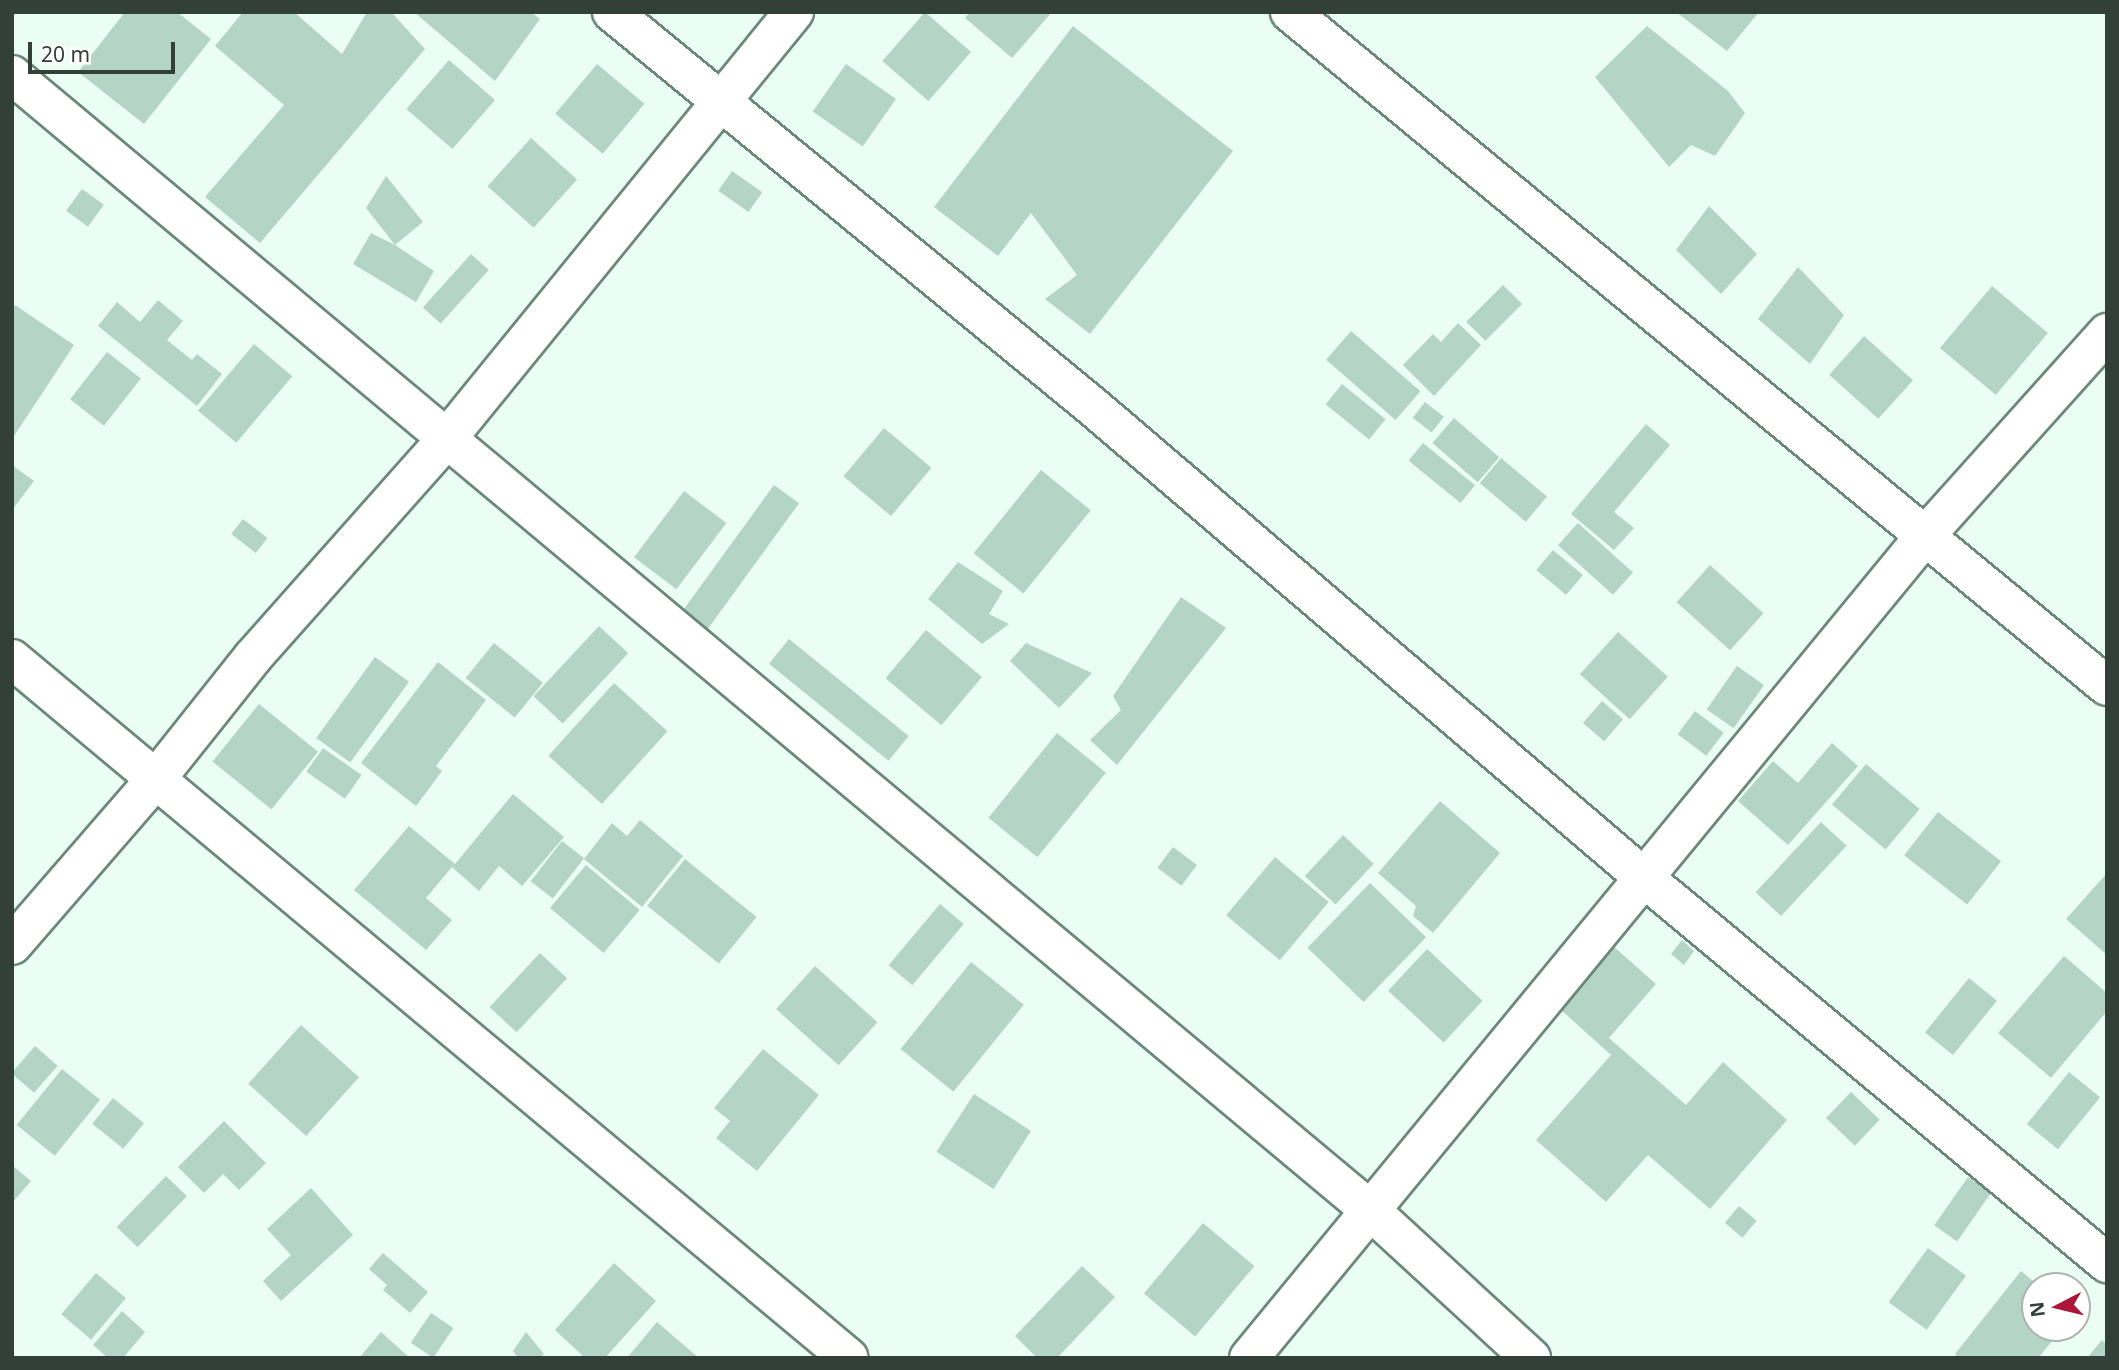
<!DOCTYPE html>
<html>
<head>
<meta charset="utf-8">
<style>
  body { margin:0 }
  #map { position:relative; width:2119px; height:1370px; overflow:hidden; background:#ebfef5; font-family:"Noto Sans",sans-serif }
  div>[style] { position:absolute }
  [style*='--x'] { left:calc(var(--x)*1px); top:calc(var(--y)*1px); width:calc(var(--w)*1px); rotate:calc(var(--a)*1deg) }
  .building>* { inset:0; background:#b4d4c6; transform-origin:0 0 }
  .roads { filter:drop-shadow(2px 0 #6b887b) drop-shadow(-2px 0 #6b887b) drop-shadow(0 2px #6b887b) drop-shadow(0 -2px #6b887b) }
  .minor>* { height:38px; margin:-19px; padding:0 19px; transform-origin:19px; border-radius:19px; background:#fff }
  span { translate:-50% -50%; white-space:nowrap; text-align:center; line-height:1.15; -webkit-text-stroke:5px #fff; paint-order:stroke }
  .frame { position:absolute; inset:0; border:14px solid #33403a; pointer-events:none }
  .north { position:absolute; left:2021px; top:1272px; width:70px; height:70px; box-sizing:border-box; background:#fff; border:2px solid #adb3b0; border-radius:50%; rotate:263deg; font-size:19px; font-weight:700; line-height:28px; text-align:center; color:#33403a }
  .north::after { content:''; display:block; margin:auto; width:24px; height:32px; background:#ac1739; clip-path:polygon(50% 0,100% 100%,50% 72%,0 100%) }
  .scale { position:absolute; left:28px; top:42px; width:147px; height:32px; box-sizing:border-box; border:4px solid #33403a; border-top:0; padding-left:9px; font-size:21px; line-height:24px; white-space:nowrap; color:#33403a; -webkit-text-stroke:5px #fff; paint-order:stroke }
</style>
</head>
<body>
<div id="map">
  <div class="building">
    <div style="clip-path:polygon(125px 12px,177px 12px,211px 39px,144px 124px,78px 72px)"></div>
    <div style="clip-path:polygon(243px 12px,294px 12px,342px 54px,367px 12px,391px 12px,425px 49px,260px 243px,205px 197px,284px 105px,215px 46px)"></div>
    <div style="clip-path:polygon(414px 12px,531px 12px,540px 19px,495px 81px)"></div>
    <div style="left:925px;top:12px;width:61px;height:65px;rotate:41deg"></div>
    <div style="clip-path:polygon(970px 12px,1052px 12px,1012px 58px,965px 18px)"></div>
    <div style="clip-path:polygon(1676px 12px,1759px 12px,1727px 51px)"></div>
    <div style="clip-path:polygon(1073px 26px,1233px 151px,1090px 334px,1045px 299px,1077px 275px,1031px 213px,998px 256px,934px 207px)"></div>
    <div style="clip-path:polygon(1647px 26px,1728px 91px,1745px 113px,1715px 156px,1691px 145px,1669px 167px,1595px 77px)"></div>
    <div style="left:449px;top:60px;width:61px;height:65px;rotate:41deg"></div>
    <div style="left:597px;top:64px;width:62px;height:65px;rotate:40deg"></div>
    <div style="left:846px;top:64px;width:61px;height:58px;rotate:35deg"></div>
    <div style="left:531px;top:138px;width:62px;height:65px;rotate:42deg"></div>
    <div style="left:732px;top:171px;width:37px;height:24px;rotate:35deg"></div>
    <div style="clip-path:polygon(386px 176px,423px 222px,395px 245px,434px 271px,416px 302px,353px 264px,371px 233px,395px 245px,366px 208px)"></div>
    <div style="left:82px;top:189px;width:27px;height:27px;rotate:36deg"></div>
    <div style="clip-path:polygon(1709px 206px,1757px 254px,1721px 294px,1676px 250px)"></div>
    <div style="left:471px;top:254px;width:24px;height:72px;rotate:42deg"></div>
    <div style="clip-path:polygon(1798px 267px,1844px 315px,1810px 364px,1758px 319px)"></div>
    <div style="left:1503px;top:285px;width:27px;height:52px;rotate:45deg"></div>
    <div style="left:1992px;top:286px;width:73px;height:81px;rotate:40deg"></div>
    <div style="clip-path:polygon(158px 300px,183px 321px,167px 340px,192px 360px,197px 354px,222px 374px,197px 406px,98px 326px,117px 302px,140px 322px)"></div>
    <div style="clip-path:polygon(15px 305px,74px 345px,14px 436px,12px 309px)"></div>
    <div style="clip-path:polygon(1458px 323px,1481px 345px,1434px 396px,1403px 365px,1433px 334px,1441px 342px)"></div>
    <div style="left:1351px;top:331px;width:92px;height:38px;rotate:41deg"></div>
    <div style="left:1864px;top:336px;width:66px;height:52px;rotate:42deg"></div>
    <div style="left:254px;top:344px;width:50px;height:87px;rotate:40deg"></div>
    <div style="left:107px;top:352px;width:43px;height:60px;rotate:38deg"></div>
    <div style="left:1342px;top:384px;width:56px;height:26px;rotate:39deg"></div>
    <div style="left:1425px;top:402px;width:24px;height:20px;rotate:38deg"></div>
    <div style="left:1454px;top:418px;width:60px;height:33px;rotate:41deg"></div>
    <div style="clip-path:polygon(1646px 424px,1670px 445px,1614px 512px,1634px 528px,1614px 550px,1571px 514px)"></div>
    <div style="left:884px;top:428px;width:62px;height:63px;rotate:40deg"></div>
    <div style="left:1423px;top:443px;width:67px;height:23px;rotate:39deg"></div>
    <div style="left:1501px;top:458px;width:60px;height:33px;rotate:40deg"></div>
    <div style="clip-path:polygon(12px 465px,34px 481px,12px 510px)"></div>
    <div style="left:1041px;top:470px;width:64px;height:107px;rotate:39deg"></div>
    <div style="left:774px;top:485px;width:31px;height:156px;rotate:36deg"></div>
    <div style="left:684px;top:491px;width:53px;height:83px;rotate:37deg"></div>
    <div style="left:243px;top:519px;width:31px;height:19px;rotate:38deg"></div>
    <div style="left:1578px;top:523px;width:74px;height:30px;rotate:42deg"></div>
    <div style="left:1553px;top:550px;width:39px;height:26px;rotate:40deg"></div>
    <div style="clip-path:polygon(958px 562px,1003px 591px,989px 614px,1009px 624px,982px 644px,928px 599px)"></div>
    <div style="left:1710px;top:565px;width:72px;height:50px;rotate:42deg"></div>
    <div style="clip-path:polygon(1181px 597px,1226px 628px,1117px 765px,1090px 740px,1121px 710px,1113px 696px)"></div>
    <div style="left:599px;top:626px;width:40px;height:96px;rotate:43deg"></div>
    <div style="left:926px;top:630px;width:73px;height:63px;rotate:40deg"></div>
    <div style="left:1618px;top:632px;width:67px;height:57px;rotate:42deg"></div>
    <div style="left:789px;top:639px;width:154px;height:32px;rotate:39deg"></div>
    <div style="left:494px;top:643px;width:63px;height:45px;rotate:39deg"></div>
    <div style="clip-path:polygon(1026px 643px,1092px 673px,1059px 708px,1010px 661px)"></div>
    <div style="left:375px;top:657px;width:42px;height:100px;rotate:36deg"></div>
    <div style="clip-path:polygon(438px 662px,486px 700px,436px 766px,442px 771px,416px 806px,361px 763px)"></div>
    <div style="left:1737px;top:666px;width:33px;height:53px;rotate:35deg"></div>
    <div style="left:614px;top:683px;width:72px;height:98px;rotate:42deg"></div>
    <div style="left:1602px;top:701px;width:28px;height:29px;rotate:41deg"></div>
    <div style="left:259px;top:704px;width:76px;height:74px;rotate:39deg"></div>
    <div style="left:1695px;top:711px;width:36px;height:29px;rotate:37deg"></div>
    <div style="left:1057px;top:733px;width:63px;height:109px;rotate:39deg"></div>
    <div style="clip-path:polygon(1832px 743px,1858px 766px,1788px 845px,1738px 801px,1773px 761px,1798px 783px)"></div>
    <div style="left:323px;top:748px;width:47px;height:29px;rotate:35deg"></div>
    <div style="left:1866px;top:764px;width:70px;height:53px;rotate:40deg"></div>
    <div style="clip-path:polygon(513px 794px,564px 837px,522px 886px,499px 866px,479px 891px,452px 867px,426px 898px,452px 920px,426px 950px,354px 890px,409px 826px,455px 864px)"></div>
    <div style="clip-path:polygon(1440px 801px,1500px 853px,1433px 933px,1413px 916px,1416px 906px,1378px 873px)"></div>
    <div style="left:1938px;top:812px;width:80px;height:55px;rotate:38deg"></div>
    <div style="clip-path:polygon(640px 820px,683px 856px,642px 907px,584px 859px,612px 823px,627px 836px)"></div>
    <div style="left:1821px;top:822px;width:35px;height:96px;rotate:43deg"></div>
    <div style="left:1343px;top:835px;width:42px;height:56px;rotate:43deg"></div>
    <div style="left:562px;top:841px;width:28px;height:51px;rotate:38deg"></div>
    <div style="left:1173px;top:847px;width:30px;height:26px;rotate:37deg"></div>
    <div style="left:1275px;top:857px;width:70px;height:76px;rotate:40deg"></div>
    <div style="left:685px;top:859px;width:92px;height:60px;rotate:39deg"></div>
    <div style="left:586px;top:865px;width:70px;height:56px;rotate:40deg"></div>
    <div style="clip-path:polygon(2107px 873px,2107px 955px,2066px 919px)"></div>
    <div style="left:1370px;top:883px;width:78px;height:90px;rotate:44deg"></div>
    <div style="left:940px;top:904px;width:31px;height:80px;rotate:40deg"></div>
    <div style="clip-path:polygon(1604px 938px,1656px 984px,1609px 1038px,1686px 1105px,1723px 1062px,1787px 1120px,1710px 1209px,1648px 1155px,1606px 1202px,1536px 1140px,1611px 1055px,1550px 1000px)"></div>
    <div style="clip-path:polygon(1682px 940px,1694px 951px,1684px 965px,1671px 954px)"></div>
    <div style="left:1427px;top:949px;width:76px;height:57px;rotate:43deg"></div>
    <div style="left:540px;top:953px;width:37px;height:74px;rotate:43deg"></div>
    <div style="clip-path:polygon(2064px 956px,2107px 993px,2107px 1011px,2051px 1078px,1998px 1033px)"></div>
    <div style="left:971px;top:962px;width:68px;height:112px;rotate:39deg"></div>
    <div style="left:815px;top:966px;width:84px;height:58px;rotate:42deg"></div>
    <div style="left:1969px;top:978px;width:36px;height:70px;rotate:39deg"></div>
    <div style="left:301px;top:1025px;width:78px;height:79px;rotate:42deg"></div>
    <div style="left:35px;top:1046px;width:30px;height:36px;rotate:41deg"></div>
    <div style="clip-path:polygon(763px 1049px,819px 1095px,757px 1171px,716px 1138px,730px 1121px,714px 1108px)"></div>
    <div style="left:62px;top:1069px;width:49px;height:72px;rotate:39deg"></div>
    <div style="left:2069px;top:1072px;width:40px;height:67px;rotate:39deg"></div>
    <div style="left:1851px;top:1092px;width:40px;height:36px;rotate:44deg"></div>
    <div style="left:974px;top:1094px;width:68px;height:69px;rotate:33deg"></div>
    <div style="left:113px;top:1098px;width:40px;height:33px;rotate:39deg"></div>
    <div style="clip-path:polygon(224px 1121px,266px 1163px,239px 1190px,223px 1174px,204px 1193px,178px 1167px)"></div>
    <div style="clip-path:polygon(12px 1165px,31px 1181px,12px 1203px)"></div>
    <div style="left:166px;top:1176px;width:29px;height:71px;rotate:44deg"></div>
    <div style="left:1968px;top:1177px;width:28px;height:59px;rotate:35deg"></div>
    <div style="clip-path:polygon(311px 1188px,353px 1235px,281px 1301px,263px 1281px,291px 1255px,267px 1229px)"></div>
    <div style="left:1739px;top:1206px;width:23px;height:22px;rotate:40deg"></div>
    <div style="left:1203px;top:1223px;width:67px;height:92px;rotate:40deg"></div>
    <div style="left:1928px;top:1248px;width:47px;height:67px;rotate:36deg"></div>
    <div style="clip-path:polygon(383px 1253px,428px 1292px,410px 1313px,383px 1290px,387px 1285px,369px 1269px)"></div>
    <div style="clip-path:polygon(614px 1263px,656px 1301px,605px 1358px,585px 1358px,555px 1330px)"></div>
    <div style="clip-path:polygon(1082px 1266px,1115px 1297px,1057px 1358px,1037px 1358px,1015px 1336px)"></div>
    <div style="clip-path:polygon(2021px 1271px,2039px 1286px,2035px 1286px,2035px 1328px,2063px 1328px,2038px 1358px,1959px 1358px,1955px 1354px)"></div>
    <div style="left:96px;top:1273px;width:39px;height:54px;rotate:40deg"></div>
    <div style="clip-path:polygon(122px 1311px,145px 1332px,123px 1358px,108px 1358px,93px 1345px)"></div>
    <div style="left:431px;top:1313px;width:27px;height:36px;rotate:34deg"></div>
    <div style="clip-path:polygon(657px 1322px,699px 1358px,627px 1358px)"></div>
    <div style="clip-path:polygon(381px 1332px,410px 1358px,359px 1358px)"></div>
    <div style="clip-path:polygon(526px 1332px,544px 1354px,539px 1358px,518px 1358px,513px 1351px)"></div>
    <div style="clip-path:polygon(2102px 1340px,2107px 1345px,2107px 1358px,2087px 1358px)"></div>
  </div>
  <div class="roads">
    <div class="minor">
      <div style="--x:612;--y:12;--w:621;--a:39.38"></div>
      <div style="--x:1092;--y:406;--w:725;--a:40.52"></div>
      <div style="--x:1643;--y:877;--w:604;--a:39.76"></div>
      <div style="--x:1290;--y:12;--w:1059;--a:39.52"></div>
      <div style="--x:12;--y:75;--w:1770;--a:39.89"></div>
      <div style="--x:1370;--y:1210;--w:219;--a:42.6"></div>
      <div style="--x:12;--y:659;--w:1090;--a:39.87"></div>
      <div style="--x:12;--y:945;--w:220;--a:-49.1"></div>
      <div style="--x:156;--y:779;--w:156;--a:-51.5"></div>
      <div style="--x:253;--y:657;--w:295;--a:-48.4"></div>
      <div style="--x:449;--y:436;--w:547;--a:-50.87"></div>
      <div style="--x:1249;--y:1358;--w:1064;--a:-50.57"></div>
      <div style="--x:1925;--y:536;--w:273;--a:-48.1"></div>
    </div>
  </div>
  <div class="frame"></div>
  <div class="north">N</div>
  <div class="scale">20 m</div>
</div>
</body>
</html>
